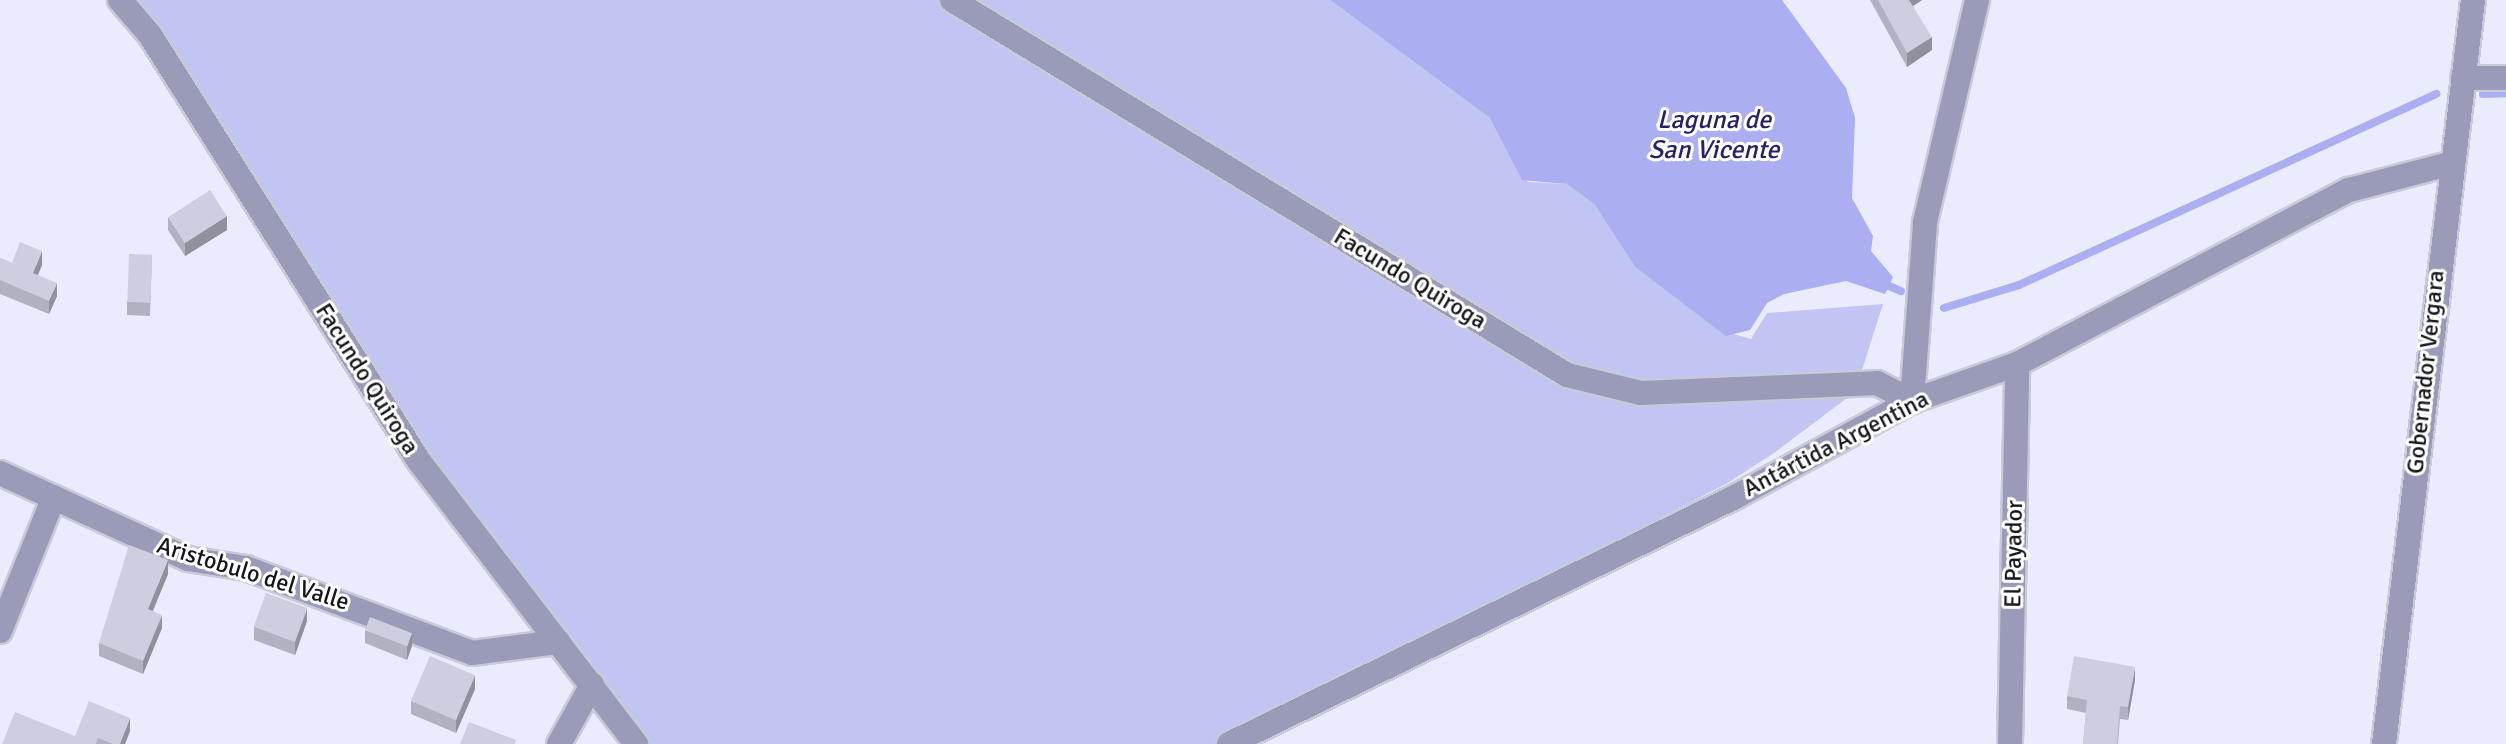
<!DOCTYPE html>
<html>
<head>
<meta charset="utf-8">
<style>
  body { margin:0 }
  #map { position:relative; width:2506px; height:744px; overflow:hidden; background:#eaecfd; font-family:Signika,sans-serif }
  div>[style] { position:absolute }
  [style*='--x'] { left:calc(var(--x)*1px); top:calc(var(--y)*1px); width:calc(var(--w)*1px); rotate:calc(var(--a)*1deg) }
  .green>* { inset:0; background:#c2c5f4 }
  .water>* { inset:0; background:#abaef0 }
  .stream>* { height:8px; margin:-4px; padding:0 4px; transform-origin:4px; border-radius:4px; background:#abaef0 }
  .roads { filter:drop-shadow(2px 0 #c8cad9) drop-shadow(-2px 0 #c8cad9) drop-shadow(0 2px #c8cad9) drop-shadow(0 -2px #c8cad9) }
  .minor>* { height:24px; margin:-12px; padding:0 12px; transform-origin:12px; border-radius:12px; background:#999bb8 }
  .wall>* { inset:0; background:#b0b2c1 }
  .shaded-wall>* { inset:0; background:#90919d }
  .building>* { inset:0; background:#cdcfe0; transform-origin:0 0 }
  span { translate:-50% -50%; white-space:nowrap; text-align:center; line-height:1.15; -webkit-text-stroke:6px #fff; paint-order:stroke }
  .street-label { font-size:24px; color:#15161b }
  .water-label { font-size:26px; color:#29206a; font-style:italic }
</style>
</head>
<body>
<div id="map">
  <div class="green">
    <div style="clip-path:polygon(120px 0,1330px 0,1490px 118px,1528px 182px,1567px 184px,1595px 205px,1635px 267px,1719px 330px,1751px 339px,1767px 313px,1883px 304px,1855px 392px,1774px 453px,1726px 484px,1214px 744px,636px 744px,510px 582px)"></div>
  </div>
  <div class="water">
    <div style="clip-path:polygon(1330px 0,1782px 0,1846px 88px,1855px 118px,1852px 198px,1873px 236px,1871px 251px,1893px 277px,1885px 294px,1846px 281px,1784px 294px,1767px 303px,1750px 330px,1726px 336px,1635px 267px,1595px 205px,1567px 184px,1522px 180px,1490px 118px)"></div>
  </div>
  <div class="stream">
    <div style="--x:2483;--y:94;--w:23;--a:-2"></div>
    <div style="--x:1889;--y:286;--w:13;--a:23"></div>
    <div style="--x:1944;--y:308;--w:78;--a:-17"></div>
    <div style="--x:2019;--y:285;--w:459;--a:-24.6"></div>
  </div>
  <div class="roads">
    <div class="minor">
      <div style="--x:120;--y:0;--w:46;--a:49.4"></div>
      <div style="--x:150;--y:35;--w:504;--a:57.73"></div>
      <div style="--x:419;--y:461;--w:357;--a:52.5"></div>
      <div style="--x:952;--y:0;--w:720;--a:31.37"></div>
      <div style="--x:1567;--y:375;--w:76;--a:13.7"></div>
      <div style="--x:1641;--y:393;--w:236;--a:-2.4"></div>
      <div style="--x:1877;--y:383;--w:39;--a:27"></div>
      <div style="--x:1912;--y:401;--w:179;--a:-85.8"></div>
      <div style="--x:1925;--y:222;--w:228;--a:-76.8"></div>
      <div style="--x:2463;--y:78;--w:43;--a:0"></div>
      <div style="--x:0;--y:473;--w:207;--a:24.6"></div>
      <div style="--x:188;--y:559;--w:59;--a:8.8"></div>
      <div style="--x:246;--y:568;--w:241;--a:20.6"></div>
      <div style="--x:472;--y:653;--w:87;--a:-7.3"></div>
      <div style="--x:0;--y:631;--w:144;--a:-68.1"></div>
      <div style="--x:559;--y:744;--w:68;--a:-60.8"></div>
      <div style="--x:1229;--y:744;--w:563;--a:-26.02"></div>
      <div style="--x:1735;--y:497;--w:201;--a:-28.5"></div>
      <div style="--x:1912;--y:401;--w:111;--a:-19.4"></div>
      <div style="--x:2017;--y:364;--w:375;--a:-27.7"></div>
      <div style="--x:2349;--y:190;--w:103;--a:-14.6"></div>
      <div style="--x:2010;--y:744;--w:380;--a:-88.9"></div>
      <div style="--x:2384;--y:744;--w:749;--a:-83.18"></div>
    </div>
  </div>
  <div class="wall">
    <div style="clip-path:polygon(1870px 0,1922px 0,1913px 6px,1932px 50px,1907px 67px)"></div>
    <div style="clip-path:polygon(168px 217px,227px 230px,185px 256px,168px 230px)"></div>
    <div style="clip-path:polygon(152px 255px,150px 316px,127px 315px,127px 302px)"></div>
    <div style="clip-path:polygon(0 258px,12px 263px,42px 265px,38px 275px,57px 296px,49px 314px,0 294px)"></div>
    <div style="clip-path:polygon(168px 574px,153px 611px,162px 628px,143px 674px,99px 656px,99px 643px)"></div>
    <div style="clip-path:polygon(307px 621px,295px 655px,254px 640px,254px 627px)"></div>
    <div style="clip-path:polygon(365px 630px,412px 646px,407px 660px,365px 643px)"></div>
    <div style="clip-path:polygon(2135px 680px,2128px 720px,2120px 719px,2118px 744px,2083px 744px,2086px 713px,2067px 709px,2067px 696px)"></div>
    <div style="clip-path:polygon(475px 689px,456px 733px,411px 714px,411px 701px)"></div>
    <div style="clip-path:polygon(130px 731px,125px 744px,2px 744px,75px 736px)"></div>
  </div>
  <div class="shaded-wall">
    <div style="clip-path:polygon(1907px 0,1922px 0,1907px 10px)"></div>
    <div style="clip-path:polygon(1932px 37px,1932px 50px,1907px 67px,1907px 53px)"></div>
    <div style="clip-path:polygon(227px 216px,227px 230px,185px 256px,185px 243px)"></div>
    <div style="clip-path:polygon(42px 251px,42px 265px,33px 286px,33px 273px)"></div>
    <div style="clip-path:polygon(57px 283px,57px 296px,49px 314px,49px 301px)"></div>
    <div style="clip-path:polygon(168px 560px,168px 574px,148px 622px,148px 609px)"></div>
    <div style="clip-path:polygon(307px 608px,307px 621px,295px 655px,295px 641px)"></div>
    <div style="clip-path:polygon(162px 615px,162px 628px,143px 674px,143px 661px)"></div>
    <div style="clip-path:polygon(412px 633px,412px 646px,407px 660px,407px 647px)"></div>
    <div style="clip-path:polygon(2135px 667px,2135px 680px,2128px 720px,2128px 707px)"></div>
    <div style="clip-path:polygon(475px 675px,475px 689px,456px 733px,456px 720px)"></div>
    <div style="clip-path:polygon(130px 718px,130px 731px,125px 744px,120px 744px)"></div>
  </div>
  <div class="building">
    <div style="clip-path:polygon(1878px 0,1909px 0,1932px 37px,1907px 53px)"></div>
    <div style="left:210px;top:190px;width:31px;height:50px;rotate:57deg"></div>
    <div style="clip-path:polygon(20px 242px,42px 251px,33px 273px,57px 283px,49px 301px,0 280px,0 258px,12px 263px)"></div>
    <div style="left:129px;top:254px;width:23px;height:48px;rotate:2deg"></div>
    <div style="clip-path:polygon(129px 545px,168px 560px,148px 609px,162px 615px,143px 661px,99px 643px)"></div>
    <div style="left:266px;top:593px;width:44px;height:36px;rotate:20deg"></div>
    <div style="left:370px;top:617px;width:45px;height:14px;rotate:21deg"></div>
    <div style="left:430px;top:656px;width:49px;height:49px;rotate:23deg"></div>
    <div style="clip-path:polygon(2074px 656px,2135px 667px,2128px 707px,2120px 706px,2117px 744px,2083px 744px,2087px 700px,2067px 696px)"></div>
    <div style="clip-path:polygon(89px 701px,130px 718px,120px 744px,113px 744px,98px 738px,96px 744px,2px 744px,15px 712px,75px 736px)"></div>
    <div style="clip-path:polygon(469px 722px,516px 740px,515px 744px,460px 744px)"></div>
  </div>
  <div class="street-label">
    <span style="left:1410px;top:279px;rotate:31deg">Facundo Quiroga</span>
    <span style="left:2426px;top:372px;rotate:-84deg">Gobernador Vergara</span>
    <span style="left:367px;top:379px;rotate:58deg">Facundo Quiroga</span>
    <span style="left:1836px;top:444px;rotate:-27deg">Antártida Argentina</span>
    <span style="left:2014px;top:554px;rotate:-89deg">El Payador</span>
    <span style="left:253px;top:574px;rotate:17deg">Aristobulo del Valle</span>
  </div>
  <div class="water-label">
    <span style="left:1714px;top:136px">Laguna de<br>San Vicente</span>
  </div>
</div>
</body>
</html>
